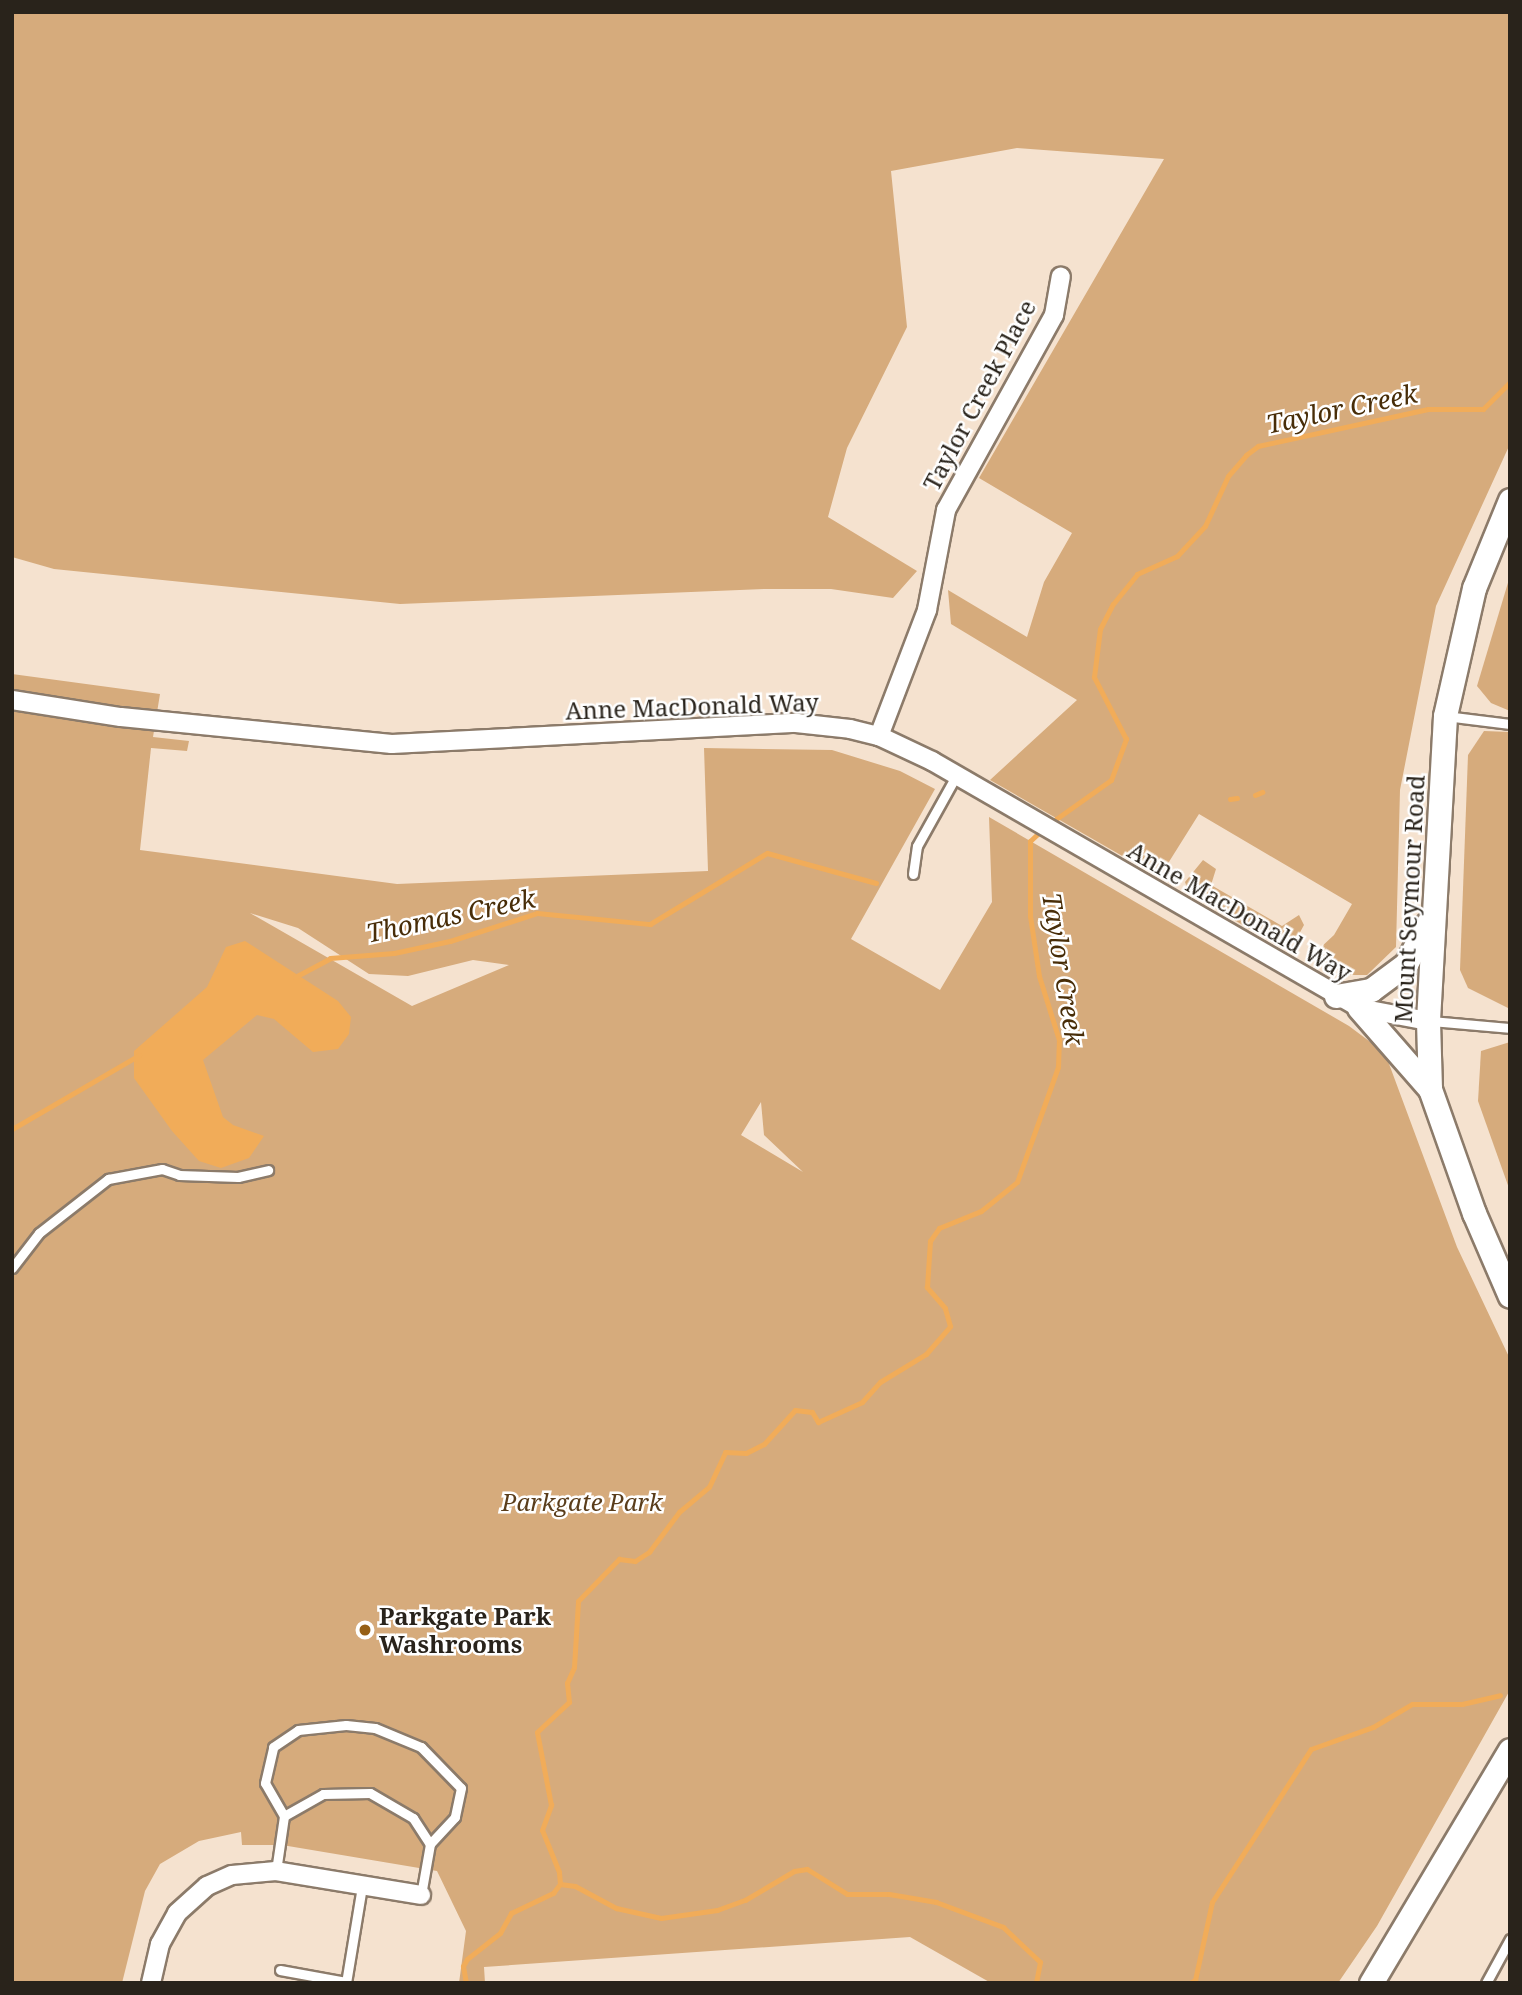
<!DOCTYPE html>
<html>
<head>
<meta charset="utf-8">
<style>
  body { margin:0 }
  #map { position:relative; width:1522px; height:1995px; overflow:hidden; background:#f5e2cf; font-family:"Noto Serif",serif }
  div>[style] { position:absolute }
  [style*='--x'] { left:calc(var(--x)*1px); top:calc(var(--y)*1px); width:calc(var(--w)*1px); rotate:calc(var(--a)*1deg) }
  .green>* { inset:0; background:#d6ab7c }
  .water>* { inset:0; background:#f1ac59 }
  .stream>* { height:5px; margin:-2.5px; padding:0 2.5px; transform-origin:2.5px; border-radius:2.5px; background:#f1ac59 }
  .roads { filter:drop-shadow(2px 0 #8c7b6a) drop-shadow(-2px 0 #8c7b6a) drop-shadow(0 2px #8c7b6a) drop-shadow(0 -2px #8c7b6a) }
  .service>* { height:9px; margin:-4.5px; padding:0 4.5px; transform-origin:4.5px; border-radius:4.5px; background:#fff }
  .minor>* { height:18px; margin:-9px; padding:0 9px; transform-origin:9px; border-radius:9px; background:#fff }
  .tertiary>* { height:23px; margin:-11.5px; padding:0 11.5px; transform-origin:11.5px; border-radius:11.5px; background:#fff }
  .dots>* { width:19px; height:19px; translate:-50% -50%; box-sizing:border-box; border:4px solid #fff; border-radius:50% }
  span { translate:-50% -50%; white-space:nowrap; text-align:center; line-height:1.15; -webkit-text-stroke:5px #fff; paint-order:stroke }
  .street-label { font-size:24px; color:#29231b }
  .park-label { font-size:24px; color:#5a3d1b; font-style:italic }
  .poi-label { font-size:24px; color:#29231b; font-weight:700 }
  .left { translate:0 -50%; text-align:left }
  .water-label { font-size:26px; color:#482d08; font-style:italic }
  .frame { position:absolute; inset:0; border:14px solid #29231b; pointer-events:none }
</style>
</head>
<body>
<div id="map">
  <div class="green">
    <div style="clip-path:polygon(12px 12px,1510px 12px,1510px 444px,1436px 606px,1400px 790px,1396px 947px,1367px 975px,1346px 975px,1321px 961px,1319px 949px,1334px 935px,1352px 904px,1199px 814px,1167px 865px,1152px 873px,990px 780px,1077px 700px,951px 624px,948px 590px,1027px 637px,1044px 582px,1072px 533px,979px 478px,1164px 159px,1017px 148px,891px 171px,907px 327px,847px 448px,828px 517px,917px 571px,893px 598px,831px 589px,764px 589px,400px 604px,54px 569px,12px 557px)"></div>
    <div style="clip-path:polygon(1510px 576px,1510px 711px,1491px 703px,1477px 686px)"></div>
    <div style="clip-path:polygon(evenodd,12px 674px,160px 694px,153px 737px,189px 741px,187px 751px,151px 748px,140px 850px,397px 884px,708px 871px,704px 748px,832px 750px,900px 771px,935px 789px,851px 939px,940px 990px,992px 902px,989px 817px,1349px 1026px,1385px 1053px,1457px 1247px,1510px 1359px,1510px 1690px,1377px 1926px,1338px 1983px,991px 1983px,910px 1937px,484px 1967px,485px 1983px,459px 1983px,466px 1931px,437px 1871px,282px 1845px,242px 1845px,241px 1832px,199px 1841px,160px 1864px,145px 1891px,122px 1983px,12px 1983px,12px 674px,250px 913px,298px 928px,369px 974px,408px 976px,473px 960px,509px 965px,412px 1006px,250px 913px,12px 674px,761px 1102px,764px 1135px,803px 1172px,741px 1135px,761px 1102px)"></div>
    <div style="clip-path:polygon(1484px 731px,1510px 732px,1510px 1009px,1468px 988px,1460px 970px,1468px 755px)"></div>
    <div style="clip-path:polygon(1203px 860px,1216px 869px,1211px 885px,1282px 926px,1299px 915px,1304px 925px,1298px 936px,1281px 948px,1189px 893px,1185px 882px)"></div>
    <div style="clip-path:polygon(1510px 1042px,1510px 1191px,1478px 1101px,1481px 1051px)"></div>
  </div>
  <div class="water">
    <div style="clip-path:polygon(245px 941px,338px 1001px,351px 1017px,349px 1034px,338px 1049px,313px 1052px,274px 1019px,257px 1015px,203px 1060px,223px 1117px,233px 1125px,264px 1136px,249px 1158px,221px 1168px,199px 1161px,172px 1131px,134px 1078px,134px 1051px,207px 987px,226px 947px)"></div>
  </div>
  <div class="stream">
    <div style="--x:1255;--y:795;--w:8;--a:-23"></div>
    <div style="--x:1230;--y:799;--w:7;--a:-8"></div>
    <div style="--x:1049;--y:824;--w:76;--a:-35.4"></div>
    <div style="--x:1111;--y:780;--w:44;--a:-69.9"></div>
    <div style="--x:1126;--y:739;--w:70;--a:-117.3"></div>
    <div style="--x:1094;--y:677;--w:48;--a:-82.9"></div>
    <div style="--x:1100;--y:629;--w:28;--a:-63"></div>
    <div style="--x:1113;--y:604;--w:38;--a:-51"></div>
    <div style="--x:1137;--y:574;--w:44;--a:-24.2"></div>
    <div style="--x:1177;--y:556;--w:41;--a:-47"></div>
    <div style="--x:1205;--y:526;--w:55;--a:-65.3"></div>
    <div style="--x:1228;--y:476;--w:28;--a:-49"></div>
    <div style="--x:1246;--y:455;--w:15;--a:-37"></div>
    <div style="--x:1258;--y:446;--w:174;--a:-12.3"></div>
    <div style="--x:1428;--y:409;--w:55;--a:0"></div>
    <div style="--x:1483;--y:409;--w:38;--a:-45"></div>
    <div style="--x:295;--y:977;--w:40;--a:-28"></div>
    <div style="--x:330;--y:958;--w:64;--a:-4.5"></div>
    <div style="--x:394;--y:953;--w:57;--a:-12.1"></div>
    <div style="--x:450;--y:941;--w:91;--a:-17.8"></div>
    <div style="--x:537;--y:913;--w:114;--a:5.6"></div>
    <div style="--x:650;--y:924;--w:137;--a:-31.3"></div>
    <div style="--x:767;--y:853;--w:113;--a:15.4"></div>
    <div style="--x:12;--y:1129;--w:147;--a:-30.2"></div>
    <div style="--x:560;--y:1884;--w:15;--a:8"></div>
    <div style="--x:575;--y:1886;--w:47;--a:28.2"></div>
    <div style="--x:616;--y:1908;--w:46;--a:12.5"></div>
    <div style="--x:661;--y:1918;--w:57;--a:-8.1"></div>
    <div style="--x:717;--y:1910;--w:30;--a:-20"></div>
    <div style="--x:745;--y:1900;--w:57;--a:-30.6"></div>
    <div style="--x:794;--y:1871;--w:13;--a:-9"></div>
    <div style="--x:807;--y:1869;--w:47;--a:32"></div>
    <div style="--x:847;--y:1894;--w:42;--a:0"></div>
    <div style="--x:889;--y:1894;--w:48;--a:9.7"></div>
    <div style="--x:936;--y:1902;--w:72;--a:20.5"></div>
    <div style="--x:1003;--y:1927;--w:51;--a:43.4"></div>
    <div style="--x:1040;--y:1962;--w:21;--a:101"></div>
    <div style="--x:466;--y:1983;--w:17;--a:-100"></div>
    <div style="--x:463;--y:1966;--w:8;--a:-60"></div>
    <div style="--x:467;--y:1959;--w:42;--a:-38.2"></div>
    <div style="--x:500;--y:1933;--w:23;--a:-61"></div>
    <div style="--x:511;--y:1913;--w:47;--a:-25.5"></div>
    <div style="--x:553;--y:1893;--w:11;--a:-52"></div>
    <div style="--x:560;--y:1884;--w:12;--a:-95"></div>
    <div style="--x:559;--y:1872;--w:45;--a:-112"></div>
    <div style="--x:542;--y:1830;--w:27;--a:-70"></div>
    <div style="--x:551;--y:1805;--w:74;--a:-100.9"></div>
    <div style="--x:537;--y:1732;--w:44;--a:-43.2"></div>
    <div style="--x:569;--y:1702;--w:19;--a:-96"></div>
    <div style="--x:567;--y:1683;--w:17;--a:-66"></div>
    <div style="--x:574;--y:1667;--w:66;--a:-86.5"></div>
    <div style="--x:578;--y:1601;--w:59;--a:-45.7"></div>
    <div style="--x:619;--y:1559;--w:16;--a:7"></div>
    <div style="--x:635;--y:1561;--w:17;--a:-33"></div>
    <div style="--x:649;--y:1552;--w:50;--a:-53.1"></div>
    <div style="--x:679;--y:1512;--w:39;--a:-40"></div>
    <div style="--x:709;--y:1487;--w:38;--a:-65"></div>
    <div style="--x:725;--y:1452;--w:21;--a:3"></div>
    <div style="--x:746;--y:1453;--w:20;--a:-27"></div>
    <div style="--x:764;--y:1444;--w:46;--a:-47.6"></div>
    <div style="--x:795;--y:1410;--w:17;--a:7"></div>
    <div style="--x:812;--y:1412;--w:12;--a:59"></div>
    <div style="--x:818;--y:1422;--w:48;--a:-24.4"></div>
    <div style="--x:862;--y:1402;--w:27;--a:-48"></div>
    <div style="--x:880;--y:1382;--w:54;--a:-31.3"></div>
    <div style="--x:926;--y:1354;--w:37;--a:-49"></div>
    <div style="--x:950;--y:1326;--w:19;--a:-106"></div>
    <div style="--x:945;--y:1308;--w:28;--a:-131"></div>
    <div style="--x:927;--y:1287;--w:46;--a:-86.3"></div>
    <div style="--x:930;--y:1241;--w:16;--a:-55"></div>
    <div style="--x:939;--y:1228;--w:45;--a:-22"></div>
    <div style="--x:981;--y:1211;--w:46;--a:-38.9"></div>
    <div style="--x:1017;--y:1182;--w:122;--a:-70.4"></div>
    <div style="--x:1058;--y:1067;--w:27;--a:-88"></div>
    <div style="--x:1059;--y:1040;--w:67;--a:-107.4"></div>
    <div style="--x:1039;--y:976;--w:61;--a:-98.5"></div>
    <div style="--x:1030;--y:916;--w:75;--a:-90"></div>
    <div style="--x:1030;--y:841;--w:16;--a:-43"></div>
    <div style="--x:1190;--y:1983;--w:6;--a:-31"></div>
    <div style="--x:1195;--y:1980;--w:80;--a:-77.7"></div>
    <div style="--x:1212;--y:1902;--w:182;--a:-57.1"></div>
    <div style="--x:1311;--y:1749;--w:66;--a:-19.5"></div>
    <div style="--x:1373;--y:1727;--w:45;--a:-30.5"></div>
    <div style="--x:1412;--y:1704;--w:50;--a:0"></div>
    <div style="--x:1462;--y:1704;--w:39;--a:-13"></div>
  </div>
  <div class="roads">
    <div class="service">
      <div style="--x:1446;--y:716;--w:64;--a:7.1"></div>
      <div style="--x:913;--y:874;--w:28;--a:-82"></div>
      <div style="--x:917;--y:846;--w:80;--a:-60.9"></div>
      <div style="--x:1430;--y:1021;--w:80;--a:5"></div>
      <div style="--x:12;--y:1268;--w:44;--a:-52.4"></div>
      <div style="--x:39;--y:1233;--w:88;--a:-38"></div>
      <div style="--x:108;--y:1179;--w:55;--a:-10.5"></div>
      <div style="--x:162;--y:1169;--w:18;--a:19"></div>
      <div style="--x:179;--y:1175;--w:59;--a:1.9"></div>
      <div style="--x:238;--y:1177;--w:31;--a:-13"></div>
      <div style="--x:284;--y:1816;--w:45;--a:-29.4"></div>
      <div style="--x:323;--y:1794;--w:47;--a:-1.2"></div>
      <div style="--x:370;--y:1793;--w:50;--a:30.2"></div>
      <div style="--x:413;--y:1818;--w:31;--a:57"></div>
      <div style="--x:276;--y:1871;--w:56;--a:-81.7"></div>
      <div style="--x:284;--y:1816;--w:38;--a:-120"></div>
      <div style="--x:265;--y:1783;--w:37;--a:-77"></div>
      <div style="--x:273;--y:1747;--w:30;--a:-34"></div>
      <div style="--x:298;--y:1730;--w:48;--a:-5.9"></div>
      <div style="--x:346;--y:1725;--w:29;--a:6"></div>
      <div style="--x:375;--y:1728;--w:50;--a:22.4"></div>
      <div style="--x:421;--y:1747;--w:57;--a:45.7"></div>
      <div style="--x:461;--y:1788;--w:30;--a:102"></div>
      <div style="--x:455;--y:1817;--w:37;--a:133"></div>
      <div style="--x:430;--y:1844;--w:52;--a:100"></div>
      <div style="--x:280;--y:1970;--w:67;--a:10.3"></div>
      <div style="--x:346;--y:1983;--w:98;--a:-80.6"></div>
      <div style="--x:1486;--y:1983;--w:50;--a:-61.4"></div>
    </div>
    <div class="minor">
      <div style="--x:12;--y:700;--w:110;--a:8.9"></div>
      <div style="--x:121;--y:717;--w:272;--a:5.7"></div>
      <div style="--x:392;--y:744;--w:405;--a:-3"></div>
      <div style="--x:796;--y:723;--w:54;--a:6.3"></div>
      <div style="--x:850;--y:729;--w:30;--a:14"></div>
      <div style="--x:879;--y:736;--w:59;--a:25.3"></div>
      <div style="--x:932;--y:761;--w:493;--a:30"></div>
      <div style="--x:1359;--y:1008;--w:70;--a:10.7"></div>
      <div style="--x:879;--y:736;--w:135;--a:-69.1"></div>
      <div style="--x:927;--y:610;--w:102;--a:-79.2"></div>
      <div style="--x:946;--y:510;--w:223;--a:-61"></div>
      <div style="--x:1054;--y:315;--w:39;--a:-80"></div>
      <div style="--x:151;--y:1983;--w:40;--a:-77"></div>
      <div style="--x:160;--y:1944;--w:35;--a:-61"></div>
      <div style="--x:177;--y:1913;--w:40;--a:-42"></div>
      <div style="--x:207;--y:1886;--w:27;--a:-24"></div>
      <div style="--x:232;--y:1875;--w:44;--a:-5.2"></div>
      <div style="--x:276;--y:1871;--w:147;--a:9.4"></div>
    </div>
    <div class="tertiary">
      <div style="--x:1510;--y:500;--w:95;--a:112.2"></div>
      <div style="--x:1474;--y:588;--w:131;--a:102.8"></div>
      <div style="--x:1445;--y:716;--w:305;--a:93.2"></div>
      <div style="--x:1428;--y:1021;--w:68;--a:88.3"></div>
      <div style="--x:1430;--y:1089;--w:132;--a:70.5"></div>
      <div style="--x:1474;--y:1213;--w:90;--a:66.6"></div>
      <div style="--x:1336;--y:996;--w:36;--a:-10"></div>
      <div style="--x:1371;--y:990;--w:44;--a:-36.6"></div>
      <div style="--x:1406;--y:964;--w:45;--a:-62.3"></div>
      <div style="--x:1359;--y:1008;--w:108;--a:48.8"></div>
      <div style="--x:1371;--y:1983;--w:271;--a:-59.2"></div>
    </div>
  </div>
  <div class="dots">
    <div style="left:365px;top:1630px;background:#966017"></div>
  </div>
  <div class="street-label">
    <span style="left:979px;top:395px;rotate:-62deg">Taylor Creek Place</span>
    <span style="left:692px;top:706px;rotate:-2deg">Anne MacDonald Way</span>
    <span style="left:1409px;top:899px;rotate:-87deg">Mount Seymour Road</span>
    <span style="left:1240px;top:911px;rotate:30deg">Anne MacDonald Way</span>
  </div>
  <div class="park-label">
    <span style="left:582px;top:1502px">Parkgate Park</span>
  </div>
  <div class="poi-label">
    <span class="left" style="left:379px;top:1630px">Parkgate Park<br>Washrooms</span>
  </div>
  <div class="water-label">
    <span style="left:1342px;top:409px;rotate:-12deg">Taylor Creek</span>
    <span style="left:451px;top:916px;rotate:-12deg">Thomas Creek</span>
    <span style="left:1063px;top:969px;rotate:81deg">Taylor Creek</span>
  </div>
  <div class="frame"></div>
</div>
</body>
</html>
